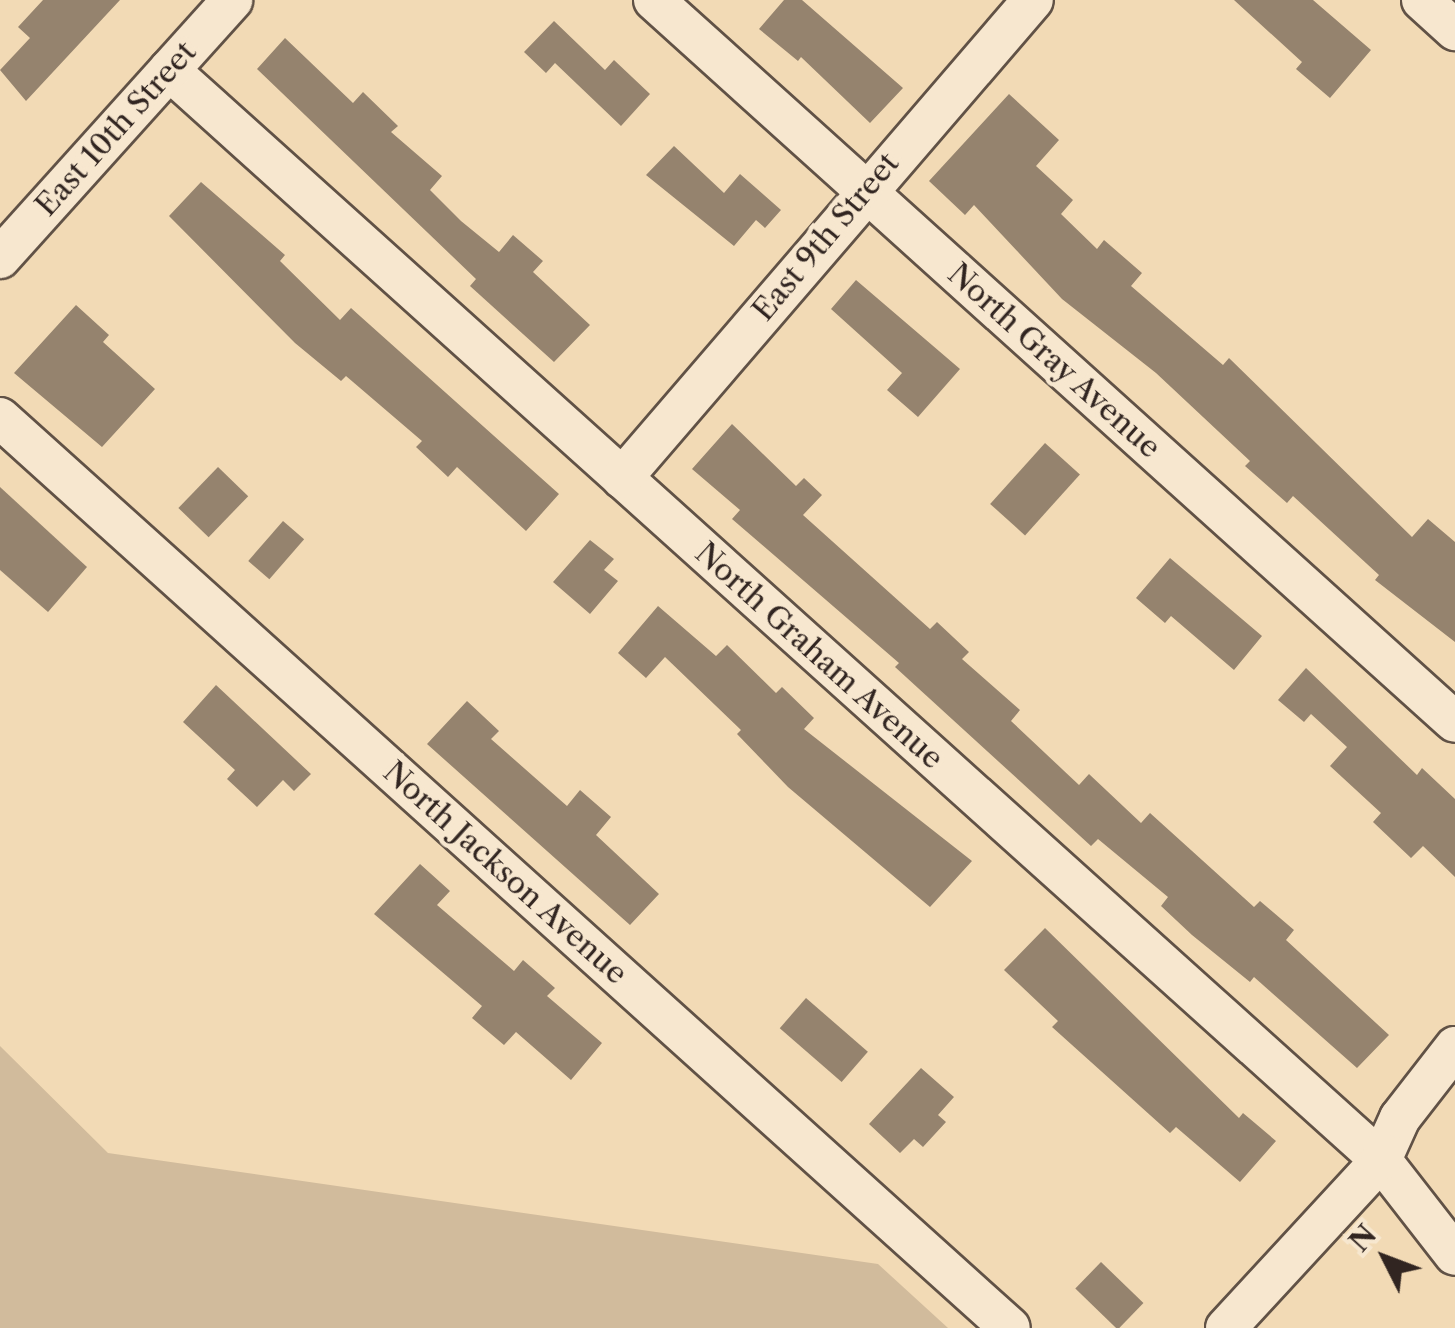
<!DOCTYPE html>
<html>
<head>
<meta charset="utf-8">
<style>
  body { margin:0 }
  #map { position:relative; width:1455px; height:1328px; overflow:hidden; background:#f2dab5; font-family:"Libre Caslon Text",serif }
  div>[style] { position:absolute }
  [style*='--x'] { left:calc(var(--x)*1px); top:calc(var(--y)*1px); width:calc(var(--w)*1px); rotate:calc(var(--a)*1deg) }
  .green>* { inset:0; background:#d1bb9c }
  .building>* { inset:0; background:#95836e; transform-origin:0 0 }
  .roads { filter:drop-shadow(2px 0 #615246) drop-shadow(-2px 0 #615246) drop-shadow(0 2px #615246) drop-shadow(0 -2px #615246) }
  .minor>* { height:40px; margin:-20px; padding:0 20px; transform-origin:20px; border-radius:20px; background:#f7e7cf }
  span { translate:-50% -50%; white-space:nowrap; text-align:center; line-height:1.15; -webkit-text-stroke:9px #f7e7cf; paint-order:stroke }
  .street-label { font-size:30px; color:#312521 }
  .north { position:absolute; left:1335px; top:1208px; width:100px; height:100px; -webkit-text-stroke:8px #f7e7cf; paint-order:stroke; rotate:312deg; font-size:28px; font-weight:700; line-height:40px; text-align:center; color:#312521 }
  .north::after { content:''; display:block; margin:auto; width:35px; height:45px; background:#312521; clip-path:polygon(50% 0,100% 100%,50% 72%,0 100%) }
</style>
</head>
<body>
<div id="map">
  <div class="green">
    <div style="clip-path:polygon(0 1046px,108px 1153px,878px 1264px,948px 1328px,0 1328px)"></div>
  </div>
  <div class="building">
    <div style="clip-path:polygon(43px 0,120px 0,26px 101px,0 70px,30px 38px,18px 27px)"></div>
    <div style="clip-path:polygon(784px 0,802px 0,903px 88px,870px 123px,801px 57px,798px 61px,759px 29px)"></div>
    <div style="clip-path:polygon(1234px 0,1313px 0,1371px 50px,1330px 98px,1296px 69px,1302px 62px)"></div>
    <div style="clip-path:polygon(554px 21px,605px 70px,614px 60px,650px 94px,621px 126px,555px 63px,546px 73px,524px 52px)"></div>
    <div style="clip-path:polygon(285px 38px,353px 103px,363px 92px,398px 126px,391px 132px,442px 176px,430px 190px,461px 221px,499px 252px,513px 235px,543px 261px,533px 272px,590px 325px,554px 362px,470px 286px,476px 279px,257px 69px)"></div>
    <div style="clip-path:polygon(1009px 94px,1059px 140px,1036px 166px,1073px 200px,1061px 214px,1097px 249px,1104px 240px,1142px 273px,1131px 286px,1223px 365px,1229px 358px,1412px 537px,1428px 519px,1455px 542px,1455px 642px,1375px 580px,1379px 575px,1293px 496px,1287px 503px,1245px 466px,1250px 461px,1156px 373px,1062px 299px,974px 205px,965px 215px,929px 181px)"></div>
    <div style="clip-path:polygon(674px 146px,724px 193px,740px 174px,781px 210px,765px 228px,756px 220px,734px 246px,646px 175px)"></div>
    <div style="clip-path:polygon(201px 182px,285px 255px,280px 261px,340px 320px,351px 308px,559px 494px,526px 531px,457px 467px,448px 477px,416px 447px,422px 441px,346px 376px,341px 381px,295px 343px,169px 216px)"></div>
    <div style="clip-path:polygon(856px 280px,960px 369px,918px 417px,887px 390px,902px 373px,831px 309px)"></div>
    <div style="clip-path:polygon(76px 305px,109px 335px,103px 342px,155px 389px,102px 447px,14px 373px)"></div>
    <div style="clip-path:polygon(732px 424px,796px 486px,804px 478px,822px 495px,803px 515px,930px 629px,937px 622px,969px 652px,962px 659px,1020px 710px,1011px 721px,1079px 785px,1089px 774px,1141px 823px,1150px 813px,1254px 907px,1260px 901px,1294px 930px,1286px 940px,1389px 1035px,1357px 1068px,1254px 977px,1250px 982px,1192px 935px,1161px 906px,1168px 897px,1098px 839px,1091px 846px,895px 667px,899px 663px,732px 519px,740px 510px,692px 469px)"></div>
    <div style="left:1045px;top:443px;width:47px;height:82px;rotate:42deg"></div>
    <div style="left:218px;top:467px;width:42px;height:57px;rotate:44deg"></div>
    <div style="clip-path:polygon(0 487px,87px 567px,48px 612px,0 570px)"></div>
    <div style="left:283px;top:521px;width:28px;height:53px;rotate:41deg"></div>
    <div style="clip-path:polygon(590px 540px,614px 559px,604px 570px,618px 581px,590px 614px,553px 582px)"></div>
    <div style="clip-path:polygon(1170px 558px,1262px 636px,1234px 670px,1171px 616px,1165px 623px,1136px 598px)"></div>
    <div style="clip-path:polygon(658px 606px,716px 656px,727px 645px,776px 693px,782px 687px,814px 718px,804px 729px,972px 861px,930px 907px,788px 787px,737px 734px,741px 730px,665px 657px,646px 678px,618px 653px)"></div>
    <div style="clip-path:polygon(1306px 668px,1417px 775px,1422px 768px,1455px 799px,1455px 877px,1423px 846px,1411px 858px,1373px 822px,1381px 813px,1330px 766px,1347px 747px,1311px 714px,1304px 722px,1278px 700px)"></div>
    <div style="clip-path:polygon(216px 685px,311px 774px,294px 791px,283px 780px,257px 807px,227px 779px,235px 770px,183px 722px)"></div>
    <div style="clip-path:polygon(467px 701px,499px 731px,491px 739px,567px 806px,580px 790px,611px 817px,596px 835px,659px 894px,630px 925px,427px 744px)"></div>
    <div style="clip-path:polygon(420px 864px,450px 891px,437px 905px,514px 971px,523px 960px,555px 988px,547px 996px,602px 1043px,571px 1080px,516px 1032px,504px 1045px,472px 1018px,482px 1006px,374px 914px)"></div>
    <div style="clip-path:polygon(1045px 928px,1239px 1118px,1243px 1113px,1276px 1141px,1240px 1182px,1176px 1127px,1170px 1133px,1052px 1027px,1058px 1021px,1004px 970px)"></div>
    <div style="left:806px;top:998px;width:82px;height:40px;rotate:41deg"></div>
    <div style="clip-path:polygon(921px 1068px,954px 1097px,938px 1115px,946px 1122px,923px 1147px,914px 1139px,900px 1153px,869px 1124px)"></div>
    <div style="left:1101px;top:1262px;width:59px;height:37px;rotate:44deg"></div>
  </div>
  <div class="roads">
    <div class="minor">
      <div style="--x:654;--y:0;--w:1078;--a:42.03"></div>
      <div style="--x:1422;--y:0;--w:45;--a:42.3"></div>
      <div style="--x:169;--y:70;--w:1630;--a:41.97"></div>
      <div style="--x:1381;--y:1160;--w:120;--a:52.1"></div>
      <div style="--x:0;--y:258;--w:347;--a:-48"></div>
      <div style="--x:0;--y:418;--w:1359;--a:42.02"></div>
      <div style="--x:622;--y:478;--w:630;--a:-49.31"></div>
      <div style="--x:1226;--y:1328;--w:229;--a:-47.3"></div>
      <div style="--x:1381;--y:1160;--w:46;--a:-65.7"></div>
      <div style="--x:1400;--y:1118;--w:90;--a:-52.2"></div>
    </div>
  </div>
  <div class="street-label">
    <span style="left:116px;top:129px;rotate:-48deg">East 10th Street</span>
    <span style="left:826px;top:237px;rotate:-50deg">East 9th Street</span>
    <span style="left:1054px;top:361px;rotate:42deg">North Gray Avenue</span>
    <span style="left:819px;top:656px;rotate:42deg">North Graham Avenue</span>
    <span style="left:505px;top:873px;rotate:42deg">North Jackson Avenue</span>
  </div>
  <div class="north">N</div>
</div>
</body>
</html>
